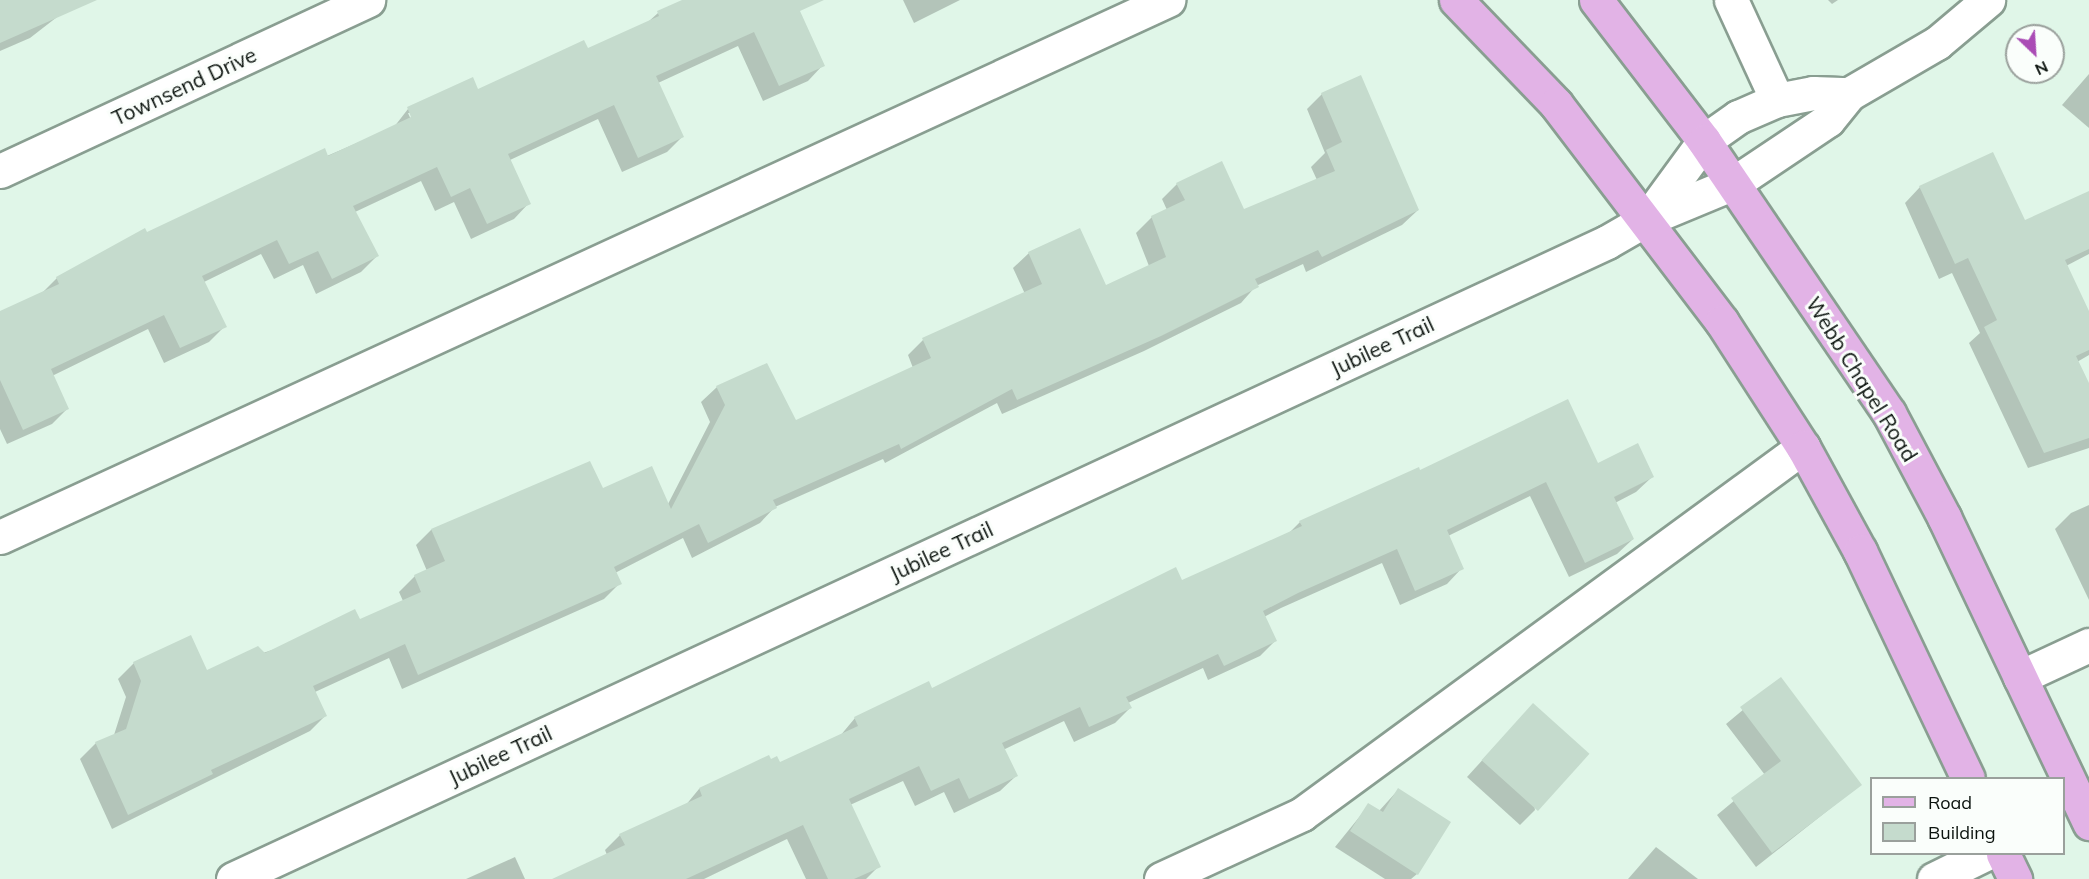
<!DOCTYPE html>
<html>
<head>
<meta charset="utf-8">
<style>
  body { margin:0 }
  #map { position:relative; width:2089px; height:879px; overflow:hidden; background:#e0f6e8; font-family:Mulish,sans-serif }
  div>[style] { position:absolute }
  [style*='--x'] { left:calc(var(--x)*1px); top:calc(var(--y)*1px); width:calc(var(--w)*1px); rotate:calc(var(--a)*1deg) }
  .shadow>* { inset:0; background:#0003 }
  .building>* { inset:0; background:#c5dbcd; transform-origin:0 0 }
  .roads { filter:drop-shadow(2px 0 #899e91) drop-shadow(-2px 0 #899e91) drop-shadow(0 2px #899e91) drop-shadow(0 -2px #899e91) }
  .minor>* { height:33px; margin:-16.5px; padding:0 16.5px; transform-origin:16.5px; border-radius:16.5px; background:#fff }
  .major>* { height:33px; margin:-16.5px; padding:0 16.5px; transform-origin:16.5px; border-radius:16.5px; background:#e2b3e6 }
  span { translate:-50% -50%; white-space:nowrap; text-align:center; line-height:1.15; -webkit-text-stroke:6px #fafefb; paint-order:stroke }
  .street-label { font-size:21px; color:#0b130e }
  .legend { position:absolute; left:1870px; top:777px; width:195px; height:78px; box-sizing:border-box; background:#fafefb; border:2px solid #9aa09c; margin:0; padding:8px 10px; list-style:none; font-size:18px; color:#0b130e }
  .legend li { display:flex; align-items:center; gap:12px; height:30px }
  .legend b { width:30px; border:2px solid #9aa09c }
  .north { position:absolute; left:2005px; top:24px; width:60px; height:60px; box-sizing:border-box; background:#fafefb; border:2px solid #9aa09c; border-radius:50%; rotate:155deg; font-size:16px; font-weight:700; line-height:24px; text-align:center; color:#0b130e }
  .north::after { content:''; display:block; margin:auto; width:21px; height:27px; background:#aa4cb5; clip-path:polygon(50% 0,100% 100%,50% 72%,0 100%) }
</style>
</head>
<body>
<div id="map">
  <div class="shadow">
    <div style="clip-path:polygon(0 0,79px 0,30px 38px,0 51px)"></div>
    <div style="clip-path:polygon(evenodd,686px 0,822px 0,798px 11px,823px 65px,808px 81px,763px 101px,738px 46px,658px 83px,682px 137px,667px 152px,622px 172px,598px 119px,510px 160px,529px 203px,514px 219px,471px 239px,454px 202px,435px 211px,421px 181px,355px 212px,377px 256px,361px 272px,316px 294px,303px 265px,274px 279px,261px 254px,204px 282px,225px 326px,209px 342px,164px 363px,148px 329px,52px 376px,67px 409px,52px 424px,7px 444px,0 429px,0 313px,41px 294px,57px 278px,146px 234px,394px 127px,408px 109px,477px 91px,587px 50px,648px 22px,658px 13px,686px 0,408px 113px,411px 113px,413px 124px,408px 113px)"></div>
    <div style="clip-path:polygon(903px 0,960px 0,914px 23px)"></div>
    <div style="clip-path:polygon(1828px 0,1838px 0,1832px 4px)"></div>
    <div style="clip-path:polygon(2089px 74px,2089px 128px,2062px 105px)"></div>
    <div style="clip-path:polygon(1322px 94px,1418px 210px,1402px 225px,1306px 272px,1303px 264px,1256px 286px,1241px 303px,1144px 351px,1002px 414px,997px 403px,885px 463px,883px 459px,775px 507px,760px 523px,692px 558px,683px 538px,615px 573px,620px 583px,604px 599px,402px 689px,389px 658px,315px 692px,325px 716px,310px 731px,112px 829px,80px 759px,96px 743px,114px 735px,126px 697px,118px 679px,134px 663px,206px 672px,359px 621px,403px 601px,399px 592px,415px 576px,427px 571px,416px 545px,431px 530px,589px 463px,602px 490px,668px 504px,710px 422px,701px 402px,717px 387px,795px 422px,913px 368px,908px 355px,923px 340px,1025px 294px,1013px 268px,1029px 253px,1105px 287px,1149px 266px,1136px 233px,1152px 217px,1167px 210px,1162px 199px,1177px 184px,1244px 211px,1317px 180px,1311px 167px,1325px 153px,1307px 109px)"></div>
    <div style="clip-path:polygon(1920px 187px,2024px 222px,2089px 217px,2089px 254px,2066px 266px,2089px 315px,2089px 355px,2077px 362px,2089px 387px,2089px 448px,2028px 468px,1969px 343px,1980px 333px,1952px 273px,1939px 279px,1905px 203px)"></div>
    <div style="clip-path:polygon(1598px 465px,1652px 477px,1636px 492px,1615px 503px,1633px 539px,1617px 554px,1569px 577px,1530px 496px,1448px 536px,1462px 568px,1447px 584px,1400px 605px,1382px 563px,1281px 608px,1264px 617px,1275px 641px,1260px 656px,1208px 680px,1203px 668px,1128px 703px,1130px 708px,1115px 723px,1074px 742px,1064px 721px,1003px 750px,1016px 776px,1000px 791px,954px 813px,944px 792px,915px 806px,903px 781px,850px 805px,879px 866px,866px 879px,806px 879px,787px 839px,704px 879px,555px 879px,607px 855px,605px 850px,620px 835px,685px 806px,699px 789px,770px 761px,780px 764px,840px 736px,855px 718px,931px 690px,1181px 582px,1289px 533px,1300px 522px,1419px 472px)"></div>
    <div style="clip-path:polygon(2089px 505px,2089px 600px,2055px 529px,2071px 513px)"></div>
    <div style="clip-path:polygon(1780px 679px,1860px 785px,1756px 867px,1717px 815px,1765px 775px,1726px 724px)"></div>
    <div style="clip-path:polygon(1518px 721px,1535px 810px,1520px 825px,1467px 777px)"></div>
    <div style="clip-path:polygon(1398px 790px,1417px 874px,1411px 879px,1385px 879px,1335px 847px,1369px 805px,1379px 811px)"></div>
    <div style="clip-path:polygon(1656px 847px,1698px 879px,1628px 879px)"></div>
    <div style="clip-path:polygon(515px 857px,525px 879px,466px 879px)"></div>
  </div>
  <div class="building">
    <div style="clip-path:polygon(0 0,97px 0,0 43px)"></div>
    <div style="clip-path:polygon(682px 0,824px 0,800px 11px,825px 66px,779px 86px,754px 32px,656px 76px,684px 137px,638px 158px,614px 105px,508px 154px,531px 204px,487px 224px,470px 188px,451px 197px,437px 167px,353px 206px,379px 256px,332px 279px,318px 251px,289px 264px,277px 240px,202px 276px,227px 327px,180px 348px,164px 315px,51px 369px,69px 409px,23px 430px,0 380px,0 311px,59px 284px,56px 277px,145px 228px,147px 232px,325px 148px,328px 156px,411px 117px,407px 107px,473px 77px,478px 89px,584px 40px,588px 48px,659px 16px,657px 11px)"></div>
    <div style="clip-path:polygon(1361px 75px,1419px 210px,1322px 257px,1318px 250px,1255px 279px,1259px 287px,1161px 336px,1017px 400px,1012px 389px,901px 449px,899px 444px,773px 500px,777px 508px,708px 543px,699px 524px,614px 567px,622px 584px,418px 675px,405px 644px,313px 686px,327px 716px,211px 770px,213px 774px,128px 815px,95px 742px,126px 729px,141px 681px,133px 662px,191px 635px,207px 670px,258px 646px,265px 653px,355px 609px,360px 619px,421px 592px,414px 575px,445px 561px,431px 529px,590px 461px,603px 488px,652px 466px,671px 509px,725px 405px,716px 386px,767px 363px,796px 420px,931px 358px,922px 338px,1042px 284px,1028px 252px,1080px 228px,1106px 285px,1166px 257px,1151px 216px,1185px 200px,1176px 183px,1222px 161px,1244px 209px,1335px 171px,1326px 150px,1342px 142px,1321px 93px)"></div>
    <div style="clip-path:polygon(1993px 152px,2025px 220px,2089px 191px,2089px 249px,2065px 260px,2089px 311px,2089px 350px,2076px 356px,2089px 383px,2089px 438px,2044px 453px,1984px 327px,1997px 320px,1968px 258px,1955px 264px,1919px 186px)"></div>
    <div style="clip-path:polygon(1568px 399px,1598px 463px,1638px 443px,1654px 477px,1614px 497px,1634px 539px,1585px 563px,1546px 482px,1447px 530px,1464px 569px,1415px 591px,1397px 549px,1298px 593px,1263px 611px,1277px 641px,1224px 666px,1218px 654px,1126px 697px,1132px 708px,1089px 727px,1080px 707px,1002px 743px,1018px 776px,969px 799px,959px 778px,931px 791px,919px 766px,849px 799px,881px 867px,854px 879px,828px 879px,803px 825px,686px 879px,552px 879px,625px 845px,619px 834px,702px 796px,699px 788px,769px 755px,771px 759px,777px 756px,780px 762px,858px 726px,854px 717px,929px 681px,932px 688px,1176px 567px,1182px 580px,1302px 526px,1299px 521px,1419px 467px,1420px 470px)"></div>
    <div style="clip-path:polygon(1781px 677px,1862px 785px,1772px 853px,1731px 798px,1781px 761px,1740px 707px)"></div>
    <div style="left:1533px;top:703px;width:76px;height:77px;rotate:42deg"></div>
    <div style="clip-path:polygon(1398px 788px,1451px 822px,1418px 875px,1350px 831px,1368px 803px,1383px 812px)"></div>
  </div>
  <div class="roads">
    <div class="minor">
      <div style="--x:1731;--y:0;--w:110;--a:65.3"></div>
      <div style="--x:0;--y:171;--w:406;--a:-24.9"></div>
      <div style="--x:1647;--y:219;--w:97;--a:-53.8"></div>
      <div style="--x:1704;--y:141;--w:42;--a:-35.2"></div>
      <div style="--x:1738;--y:117;--w:43;--a:-23.6"></div>
      <div style="--x:1777;--y:100;--w:37;--a:-11"></div>
      <div style="--x:1813;--y:93;--w:36;--a:2"></div>
      <div style="--x:0;--y:537;--w:1286;--a:-24.69"></div>
      <div style="--x:2020;--y:677;--w:76;--a:-24.9"></div>
      <div style="--x:233;--y:879;--w:1514;--a:-24.87"></div>
      <div style="--x:1607;--y:242;--w:46;--a:-29.9"></div>
      <div style="--x:1647;--y:219;--w:94;--a:-22.5"></div>
      <div style="--x:1734;--y:183;--w:113;--a:-33.8"></div>
      <div style="--x:1828;--y:120;--w:33;--a:-51"></div>
      <div style="--x:1849;--y:94;--w:102;--a:-30.1"></div>
      <div style="--x:1937;--y:43;--w:67;--a:-40.1"></div>
      <div style="--x:1161;--y:879;--w:155;--a:-24.7"></div>
      <div style="--x:1302;--y:814;--w:621;--a:-36.22"></div>
      <div style="--x:1934;--y:879;--w:57;--a:-26.1"></div>
    </div>
    <div class="major">
      <div style="--x:1456;--y:0;--w:144;--a:46.1"></div>
      <div style="--x:1556;--y:104;--w:274;--a:52.7"></div>
      <div style="--x:1722;--y:322;--w:149;--a:57.1"></div>
      <div style="--x:1803;--y:447;--w:119;--a:61.3"></div>
      <div style="--x:1860;--y:551;--w:251;--a:64.6"></div>
      <div style="--x:1596;--y:0;--w:178;--a:52.5"></div>
      <div style="--x:1704;--y:141;--w:329;--a:55.8"></div>
      <div style="--x:1889;--y:413;--w:118;--a:62.1"></div>
      <div style="--x:1944;--y:517;--w:339;--a:64.6"></div>
      <div style="--x:2003;--y:854;--w:28;--a:64"></div>
    </div>
  </div>
  <div class="street-label">
    <span style="left:184px;top:86px;rotate:-25deg">Townsend Drive</span>
    <span style="left:1382px;top:346px;rotate:-25deg">Jubilee Trail</span>
    <span style="left:1862px;top:379px;rotate:58deg">Webb Chapel Road</span>
    <span style="left:941px;top:551px;rotate:-25deg">Jubilee Trail</span>
    <span style="left:500px;top:755px;rotate:-25deg">Jubilee Trail</span>
  </div>
  <ul class="legend">
  <li><b style="height:8px;background:#e2b3e6"></b>Road</li>
  <li><b style="height:16px;background:#c5dbcd"></b>Building</li>
  </ul>
  <div class="north">N</div>
</div>
</body>
</html>
